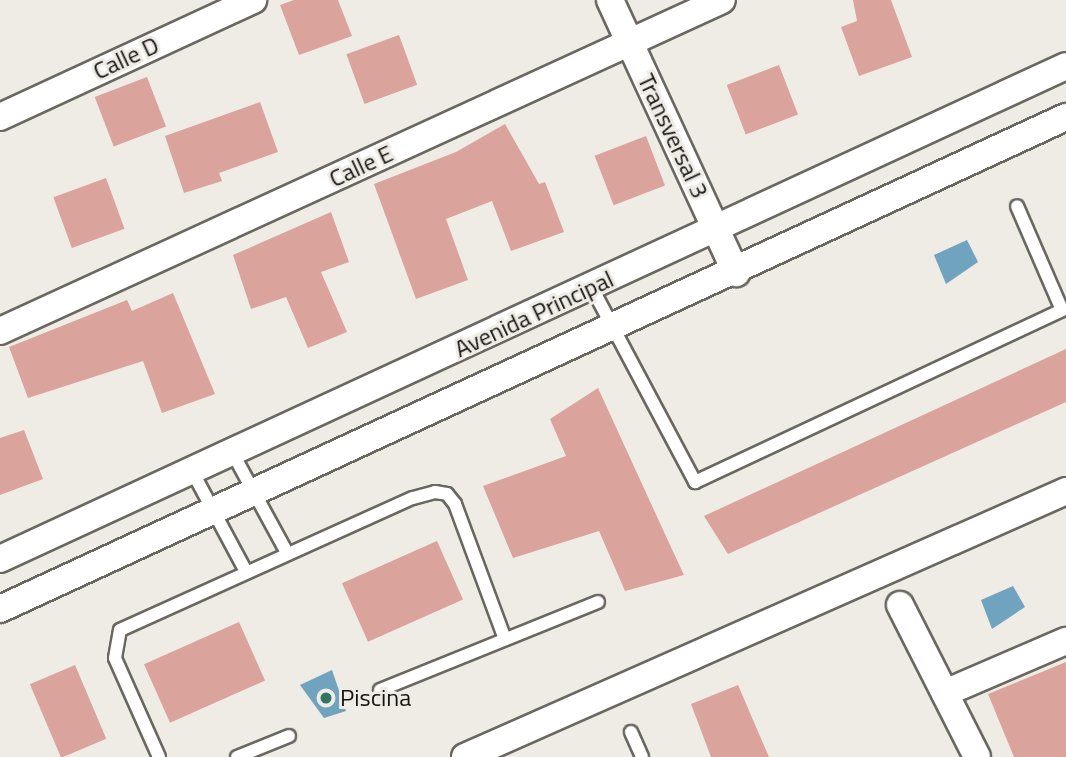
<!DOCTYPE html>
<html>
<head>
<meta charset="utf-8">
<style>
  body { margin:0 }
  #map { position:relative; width:1066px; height:757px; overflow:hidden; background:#efebe5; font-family:"Titillium Web",sans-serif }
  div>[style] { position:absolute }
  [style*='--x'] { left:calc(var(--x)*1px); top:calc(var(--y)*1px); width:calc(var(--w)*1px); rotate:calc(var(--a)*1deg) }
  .water>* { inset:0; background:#70a3be }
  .building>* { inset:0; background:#daa39b; transform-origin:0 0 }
  .roads { filter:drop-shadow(2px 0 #6a6761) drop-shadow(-2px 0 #6a6761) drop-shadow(0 2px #6a6761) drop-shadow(0 -2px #6a6761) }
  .lane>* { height:12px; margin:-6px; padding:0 6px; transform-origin:6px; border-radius:6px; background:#fff }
  .street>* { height:26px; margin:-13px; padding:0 13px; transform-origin:13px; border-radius:13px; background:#fff }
  .dots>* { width:19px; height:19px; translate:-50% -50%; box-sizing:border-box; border:4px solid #efebe5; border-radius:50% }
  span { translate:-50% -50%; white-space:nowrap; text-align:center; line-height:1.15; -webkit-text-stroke:6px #efebe5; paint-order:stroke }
  .street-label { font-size:24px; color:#151412 }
  .poi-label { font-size:24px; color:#151412 }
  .left { translate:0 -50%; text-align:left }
</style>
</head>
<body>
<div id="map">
  <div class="water">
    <div style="clip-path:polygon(967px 240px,978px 262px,946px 284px,934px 255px)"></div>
    <div style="clip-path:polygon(1013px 586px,1025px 607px,992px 629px,981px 600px)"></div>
    <div style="clip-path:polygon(332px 670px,346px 711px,324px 718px,300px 685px)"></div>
  </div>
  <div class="building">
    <div style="clip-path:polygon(294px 0,338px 0,352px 36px,299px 55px,280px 5px)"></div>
    <div style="clip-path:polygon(853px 0,891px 0,912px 57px,859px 76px,841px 27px,857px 21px)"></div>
    <div style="left:399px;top:35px;width:53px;height:56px;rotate:70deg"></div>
    <div style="left:779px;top:65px;width:53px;height:56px;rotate:69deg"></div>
    <div style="left:147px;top:77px;width:53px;height:56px;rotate:69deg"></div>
    <div style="clip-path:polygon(260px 102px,278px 152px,219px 173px,222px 181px,184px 193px,165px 136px)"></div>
    <div style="clip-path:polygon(505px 124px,539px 184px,545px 182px,564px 232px,511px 251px,492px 201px,446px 219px,468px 280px,416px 299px,374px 184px,456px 152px)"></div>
    <div style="left:646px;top:136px;width:53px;height:55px;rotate:69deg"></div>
    <div style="left:106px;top:178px;width:54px;height:56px;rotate:70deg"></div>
    <div style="clip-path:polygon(331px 212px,349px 262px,321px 272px,347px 332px,308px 348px,286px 297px,251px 309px,233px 255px)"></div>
    <div style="clip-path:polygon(173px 293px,215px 394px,162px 413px,143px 361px,28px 398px,9px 347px,127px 300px,132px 311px)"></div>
    <div style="clip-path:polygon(1066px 349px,1066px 402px,728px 554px,704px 516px)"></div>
    <div style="clip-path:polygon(598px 388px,670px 545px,684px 575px,625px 591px,599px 531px,513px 558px,483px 486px,566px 456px,550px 419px)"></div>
    <div style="clip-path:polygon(24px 430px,43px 479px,0 495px,0 438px)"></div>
    <div style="left:437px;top:541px;width:64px;height:104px;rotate:66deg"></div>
    <div style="left:239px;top:622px;width:64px;height:104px;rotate:66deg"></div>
    <div style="clip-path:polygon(1066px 662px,1066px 757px,1014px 757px,988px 694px)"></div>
    <div style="left:75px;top:665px;width:80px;height:49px;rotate:67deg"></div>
    <div style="clip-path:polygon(738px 685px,769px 757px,711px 757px,691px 704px)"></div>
  </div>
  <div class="roads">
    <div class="lane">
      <div style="--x:592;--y:288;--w:220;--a:62"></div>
      <div style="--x:695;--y:482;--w:405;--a:-25.1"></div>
      <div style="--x:1062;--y:310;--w:113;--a:-113.4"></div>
      <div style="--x:232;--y:452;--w:113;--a:61.4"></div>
      <div style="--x:192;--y:471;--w:112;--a:61.8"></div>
      <div style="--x:380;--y:690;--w:235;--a:-22"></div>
      <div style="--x:631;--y:732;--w:27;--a:66"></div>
      <div style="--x:159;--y:757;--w:108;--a:-114"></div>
      <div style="--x:115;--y:658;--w:28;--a:-80"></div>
      <div style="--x:120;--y:630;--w:321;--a:-24.3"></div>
      <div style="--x:413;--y:498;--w:23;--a:-15"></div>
      <div style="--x:435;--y:492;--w:12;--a:9"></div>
      <div style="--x:447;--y:494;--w:13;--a:51"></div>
      <div style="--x:455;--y:504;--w:144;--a:69.7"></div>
      <div style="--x:237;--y:757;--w:56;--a:-22"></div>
    </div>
    <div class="street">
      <div style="--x:610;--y:0;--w:301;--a:65.2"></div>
      <div style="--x:0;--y:117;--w:279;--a:-24.8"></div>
      <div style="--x:0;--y:331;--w:794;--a:-24.63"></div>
      <div style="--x:0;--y:559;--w:1174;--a:-24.82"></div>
      <div style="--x:900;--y:605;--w:170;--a:63.1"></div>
      <div style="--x:0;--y:609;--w:1174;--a:-24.78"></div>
      <div style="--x:945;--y:693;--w:132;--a:-23.3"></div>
      <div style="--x:465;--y:757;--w:657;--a:-23.87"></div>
    </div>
  </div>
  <div class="dots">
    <div style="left:326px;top:698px;background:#347463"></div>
  </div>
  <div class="street-label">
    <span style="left:126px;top:58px;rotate:-25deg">Calle D</span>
    <span style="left:673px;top:136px;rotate:65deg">Transversal 3</span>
    <span style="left:361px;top:166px;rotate:-25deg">Calle E</span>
    <span style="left:534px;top:314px;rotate:-25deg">Avenida Principal</span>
  </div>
  <div class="poi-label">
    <span class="left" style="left:340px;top:698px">Piscina</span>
  </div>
</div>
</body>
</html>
